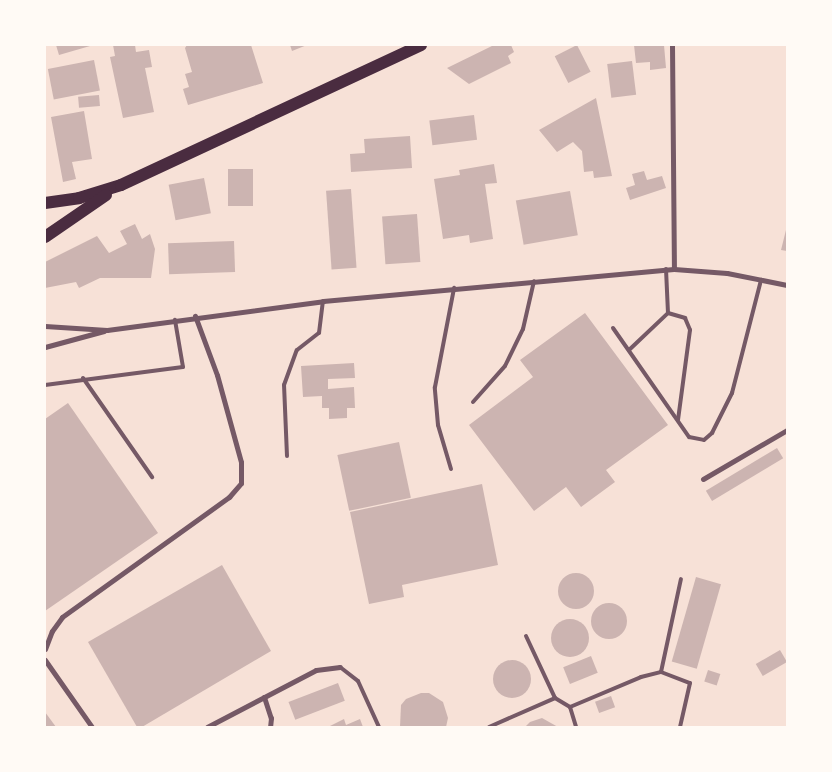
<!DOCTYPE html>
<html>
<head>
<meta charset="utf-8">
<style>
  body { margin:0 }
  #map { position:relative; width:832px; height:772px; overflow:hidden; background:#f7e1d7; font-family:Figtree,sans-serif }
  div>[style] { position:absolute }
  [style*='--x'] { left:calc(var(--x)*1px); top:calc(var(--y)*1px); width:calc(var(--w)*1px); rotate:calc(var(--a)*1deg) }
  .building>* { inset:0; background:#ccb4b1; transform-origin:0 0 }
  .round { border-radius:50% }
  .service>* { height:4px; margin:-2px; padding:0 2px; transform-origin:2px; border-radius:2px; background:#755966 }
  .minor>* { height:5px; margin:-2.5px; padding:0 2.5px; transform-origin:2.5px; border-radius:2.5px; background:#755966 }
  .primary>* { height:12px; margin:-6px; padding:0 6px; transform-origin:6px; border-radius:6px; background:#4a2c40 }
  span { translate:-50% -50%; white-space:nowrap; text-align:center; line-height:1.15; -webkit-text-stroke:4px #fffaf5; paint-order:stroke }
  .frame { position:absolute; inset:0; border:46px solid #fffaf5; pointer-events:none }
</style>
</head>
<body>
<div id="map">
  <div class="building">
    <div style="clip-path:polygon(56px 45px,90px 45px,90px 46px,59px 55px)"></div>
    <div style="clip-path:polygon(113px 45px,135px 45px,136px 52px,149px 50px,152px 67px,145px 68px,154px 112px,123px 118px,110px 57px,115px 56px)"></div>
    <div style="clip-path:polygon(187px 45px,251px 45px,263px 83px,188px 105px,183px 89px,189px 87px,185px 74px,192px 72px,185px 48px)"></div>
    <div style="clip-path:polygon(290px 45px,307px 45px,292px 51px)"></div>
    <div style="clip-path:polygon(494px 45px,511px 45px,514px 52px,508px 56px,511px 63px,469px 84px,447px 68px)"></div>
    <div style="left:577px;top:45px;width:30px;height:25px;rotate:63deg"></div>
    <div style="clip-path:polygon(634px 45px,664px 45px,666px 68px,650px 70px,650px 62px,636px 63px)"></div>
    <div style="left:94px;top:60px;width:31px;height:47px;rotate:79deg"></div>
    <div style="left:632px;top:61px;width:34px;height:25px;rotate:83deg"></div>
    <div style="left:99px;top:95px;width:11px;height:21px;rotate:85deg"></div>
    <div style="clip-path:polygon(596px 98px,612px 176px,594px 178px,593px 171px,584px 172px,582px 151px,573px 142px,557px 152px,539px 130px)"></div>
    <div style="clip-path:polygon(84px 111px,92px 159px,72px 162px,76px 179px,63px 182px,51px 117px)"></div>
    <div style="left:474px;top:115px;width:25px;height:45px;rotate:83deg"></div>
    <div style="clip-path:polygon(410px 136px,412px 168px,351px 172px,350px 154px,365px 153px,364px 139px)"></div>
    <div style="clip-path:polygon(494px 164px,497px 183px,485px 184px,493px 239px,470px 243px,469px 235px,443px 239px,434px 179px,460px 175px,459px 170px)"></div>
    <div style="left:253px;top:169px;width:37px;height:25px;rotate:90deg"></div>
    <div style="clip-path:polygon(644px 171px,647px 180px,662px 176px,666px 188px,630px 200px,626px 188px,635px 185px,632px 174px)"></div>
    <div style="left:204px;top:178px;width:36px;height:36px;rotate:79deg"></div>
    <div style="left:351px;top:189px;width:79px;height:25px;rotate:86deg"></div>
    <div style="left:570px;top:191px;width:45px;height:55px;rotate:80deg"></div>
    <div style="left:417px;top:214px;width:48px;height:35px;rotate:86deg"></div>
    <div style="clip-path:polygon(135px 224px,142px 239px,150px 234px,155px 249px,151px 278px,100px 278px,79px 288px,76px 282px,45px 288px,45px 262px,97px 236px,109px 253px,127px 244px,120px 231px)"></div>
    <div style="clip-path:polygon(786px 230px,787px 230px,787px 251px,781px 250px)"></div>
    <div style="left:234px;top:241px;width:31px;height:66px;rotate:88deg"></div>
    <div style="clip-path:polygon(585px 313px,668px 425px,606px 470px,615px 482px,581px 507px,566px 487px,534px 511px,469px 425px,533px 377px,520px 360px)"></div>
    <div style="clip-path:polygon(354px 363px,355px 378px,328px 379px,328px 389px,354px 387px,355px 408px,347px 408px,347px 418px,329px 419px,329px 408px,322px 408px,322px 396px,303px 397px,301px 366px)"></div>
    <div style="clip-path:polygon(68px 403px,158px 533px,45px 611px,45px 419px)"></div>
    <div style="left:399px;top:442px;width:57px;height:63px;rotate:78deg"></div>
    <div style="left:777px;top:448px;width:12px;height:83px;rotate:59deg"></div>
    <div style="clip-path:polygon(482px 484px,498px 565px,402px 585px,404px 597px,369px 604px,350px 512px)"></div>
    <div style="clip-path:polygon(222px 565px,271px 651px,142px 727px,137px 727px,88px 642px)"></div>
    <div class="round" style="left:558px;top:573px;width:36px;height:36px"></div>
    <div style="left:696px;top:577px;width:26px;height:88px;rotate:16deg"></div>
    <div class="round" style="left:591px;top:603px;width:36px;height:36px"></div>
    <div class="round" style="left:551px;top:619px;width:38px;height:38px"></div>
    <div style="left:780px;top:650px;width:14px;height:28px;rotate:60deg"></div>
    <div style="left:591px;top:656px;width:18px;height:30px;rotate:68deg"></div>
    <div class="round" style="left:493px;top:660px;width:38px;height:38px"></div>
    <div style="left:708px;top:670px;width:13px;height:12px;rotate:18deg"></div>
    <div style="left:338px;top:683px;width:19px;height:53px;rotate:69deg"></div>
    <div style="clip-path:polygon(421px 693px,429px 693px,443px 702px,448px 718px,446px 727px,400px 727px,401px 705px,406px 699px)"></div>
    <div style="left:611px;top:696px;width:12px;height:17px;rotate:70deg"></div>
    <div style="clip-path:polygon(45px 712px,56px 727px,45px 727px)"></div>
    <div style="clip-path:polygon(542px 718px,558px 727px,525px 727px,530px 722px)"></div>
    <div style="clip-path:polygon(344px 719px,346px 725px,360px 719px,363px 727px,328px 727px)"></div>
  </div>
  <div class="service">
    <div style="--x:668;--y:313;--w:18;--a:16"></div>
    <div style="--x:685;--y:318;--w:13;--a:67"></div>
    <div style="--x:690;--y:330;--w:91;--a:97.6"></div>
    <div style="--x:613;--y:328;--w:133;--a:55.1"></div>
    <div style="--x:689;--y:437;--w:15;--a:11"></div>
    <div style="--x:704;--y:440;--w:11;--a:-41"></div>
    <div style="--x:712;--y:433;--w:45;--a:-63.4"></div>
    <div style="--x:732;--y:393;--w:117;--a:-75.6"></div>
    <div style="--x:629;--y:350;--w:54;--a:-43.5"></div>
    <div style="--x:668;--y:313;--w:44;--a:-92.6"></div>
    <div style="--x:83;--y:378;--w:121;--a:55.1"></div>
    <div style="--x:45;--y:385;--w:139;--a:-7.4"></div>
    <div style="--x:183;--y:367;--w:48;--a:-99.7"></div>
    <div style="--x:473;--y:402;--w:48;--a:-48.4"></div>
    <div style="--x:505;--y:366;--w:41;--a:-64.1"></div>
    <div style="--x:523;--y:329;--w:49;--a:-77.1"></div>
    <div style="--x:287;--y:456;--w:71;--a:-92.4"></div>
    <div style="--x:284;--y:385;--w:37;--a:-70"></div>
    <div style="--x:297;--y:350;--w:28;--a:-38"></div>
    <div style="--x:319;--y:333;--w:32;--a:-83"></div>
    <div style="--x:451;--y:469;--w:46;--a:-106.5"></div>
    <div style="--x:438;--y:425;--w:38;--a:-95"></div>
    <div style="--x:435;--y:387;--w:101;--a:-79.1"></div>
    <div style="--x:526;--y:636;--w:68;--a:64.9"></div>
    <div style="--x:555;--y:698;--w:17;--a:31"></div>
    <div style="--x:570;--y:707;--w:21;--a:73"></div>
    <div style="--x:340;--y:667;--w:23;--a:38"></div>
    <div style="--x:358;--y:681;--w:51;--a:65.5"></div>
    <div style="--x:661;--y:672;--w:31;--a:21"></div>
    <div style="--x:690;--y:683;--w:45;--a:102.8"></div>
    <div style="--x:570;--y:707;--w:77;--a:-22.9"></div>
    <div style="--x:641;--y:677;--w:21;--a:-14"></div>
    <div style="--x:661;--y:672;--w:95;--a:-77.9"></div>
    <div style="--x:489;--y:727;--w:72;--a:-23.7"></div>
  </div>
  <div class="minor">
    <div style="--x:672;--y:45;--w:224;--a:89.5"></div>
    <div style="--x:45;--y:326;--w:62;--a:3.7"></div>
    <div style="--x:107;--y:330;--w:218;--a:-7.6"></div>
    <div style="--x:323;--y:301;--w:352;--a:-5.2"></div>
    <div style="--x:674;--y:269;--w:53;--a:4.3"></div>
    <div style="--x:727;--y:273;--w:61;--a:11.3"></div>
    <div style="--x:45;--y:347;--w:61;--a:-15.2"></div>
    <div style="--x:703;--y:479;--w:97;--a:-30.3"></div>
    <div style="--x:45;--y:649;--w:19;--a:-69"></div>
    <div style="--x:52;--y:631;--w:17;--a:-54"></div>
    <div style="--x:62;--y:617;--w:206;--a:-35.7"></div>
    <div style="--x:229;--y:497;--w:18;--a:-49"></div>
    <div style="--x:241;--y:483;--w:21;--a:-90"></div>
    <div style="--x:241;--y:462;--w:90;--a:-105.4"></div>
    <div style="--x:217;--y:375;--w:63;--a:-110.4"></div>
    <div style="--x:45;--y:660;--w:82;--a:55"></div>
    <div style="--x:264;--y:697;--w:22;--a:72"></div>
    <div style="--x:271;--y:718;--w:9;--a:96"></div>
    <div style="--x:207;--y:727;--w:123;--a:-27.6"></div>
    <div style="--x:316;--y:670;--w:24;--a:-7"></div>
  </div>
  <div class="primary">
    <div style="--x:45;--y:203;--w:34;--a:-8"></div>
    <div style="--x:79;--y:198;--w:44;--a:-17.2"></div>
    <div style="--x:121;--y:185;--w:331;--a:-25"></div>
    <div style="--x:45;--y:237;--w:74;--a:-34.5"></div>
  </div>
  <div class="frame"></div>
</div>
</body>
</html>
